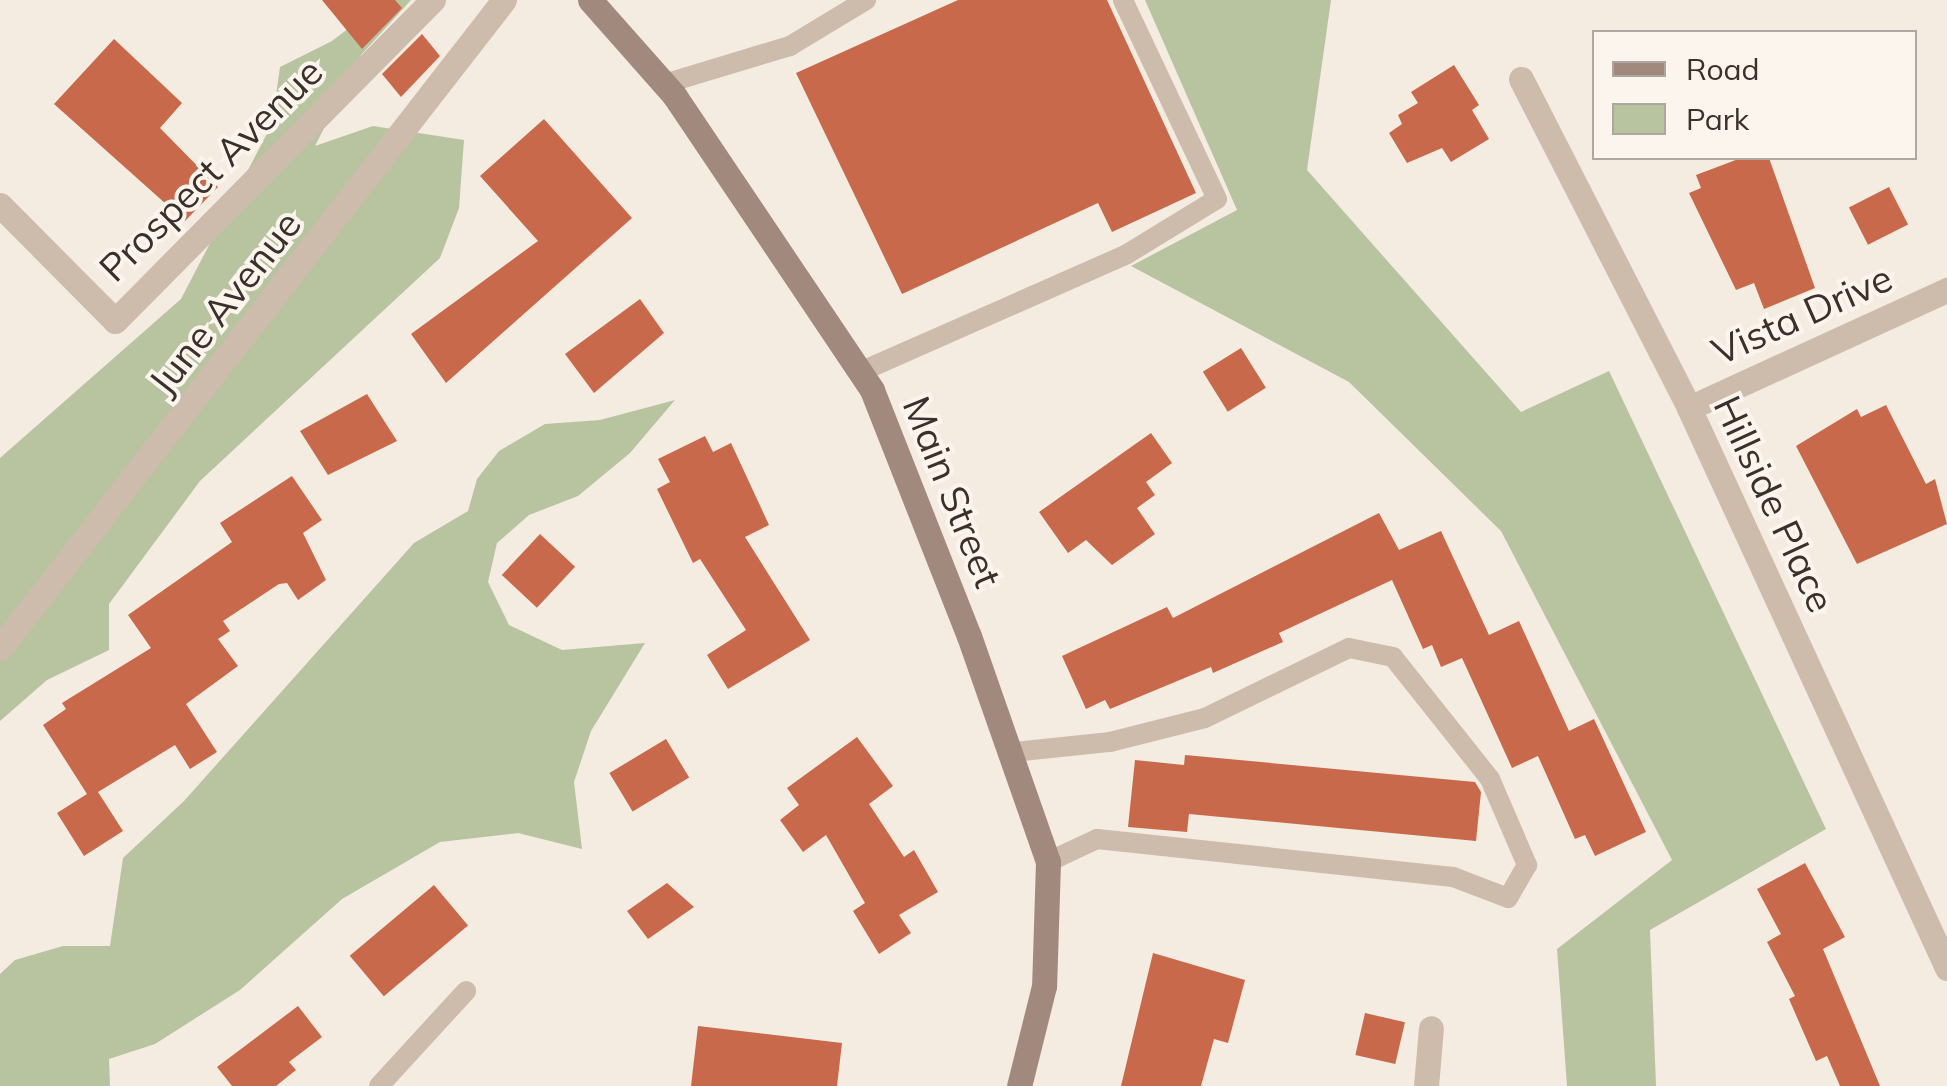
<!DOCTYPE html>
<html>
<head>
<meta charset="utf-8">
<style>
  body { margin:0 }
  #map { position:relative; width:1947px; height:1086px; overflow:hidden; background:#f4ebe1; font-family:Mulish,sans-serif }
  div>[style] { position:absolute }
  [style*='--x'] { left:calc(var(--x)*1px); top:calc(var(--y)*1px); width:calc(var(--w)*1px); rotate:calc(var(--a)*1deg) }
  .green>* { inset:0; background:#b8c4a0 }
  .building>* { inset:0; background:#c8694b; transform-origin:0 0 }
  .lane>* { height:20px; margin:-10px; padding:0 10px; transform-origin:10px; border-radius:10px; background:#cdbbac }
  .street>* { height:25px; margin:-12.5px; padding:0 12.5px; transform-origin:12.5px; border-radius:12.5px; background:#cdbbac }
  .secondary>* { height:25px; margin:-12.5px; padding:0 12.5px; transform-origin:12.5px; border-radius:12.5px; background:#a18a7d }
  span { translate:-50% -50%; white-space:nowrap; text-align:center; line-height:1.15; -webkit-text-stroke:8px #fbf5ee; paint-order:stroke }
  .street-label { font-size:38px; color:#3b302b }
  .legend { position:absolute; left:1592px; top:30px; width:325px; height:130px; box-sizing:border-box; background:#fbf5ee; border:2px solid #aea6a0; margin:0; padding:12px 18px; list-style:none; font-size:30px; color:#3b302b }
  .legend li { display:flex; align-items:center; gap:20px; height:50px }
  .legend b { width:50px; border:2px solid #aea6a0 }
</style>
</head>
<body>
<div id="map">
  <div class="green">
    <div style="clip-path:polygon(386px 0,411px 0,361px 55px,315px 146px,373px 126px,464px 140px,459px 208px,440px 258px,200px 481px,109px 604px,109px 650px,47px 680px,0 721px,0 458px,181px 299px,272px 124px,280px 67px,332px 41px)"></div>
    <div style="clip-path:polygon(1145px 0,1331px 0,1307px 170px,1521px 412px,1609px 371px,1826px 829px,1650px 930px,1656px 1086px,1567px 1086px,1557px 949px,1672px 860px,1501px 531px,1349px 382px,1131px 266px,1237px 210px)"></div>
    <div style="clip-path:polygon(675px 400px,630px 453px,578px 496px,529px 515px,497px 543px,488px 582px,509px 625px,562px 650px,645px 643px,591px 731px,574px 782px,582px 849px,518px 833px,440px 842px,342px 899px,240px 990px,155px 1044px,109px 1059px,110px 1086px,0 1086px,0 974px,15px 960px,63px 946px,110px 946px,123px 858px,184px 801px,414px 543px,468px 511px,477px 479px,499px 451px,545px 424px,600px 420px)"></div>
  </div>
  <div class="building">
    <div style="clip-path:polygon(322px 0,395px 0,402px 8px,362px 49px)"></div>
    <div style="clip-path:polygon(958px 0,1107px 0,1196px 193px,1112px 232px,1098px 203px,902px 294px,796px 73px)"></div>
    <div style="clip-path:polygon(422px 34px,440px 56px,401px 97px,382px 74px)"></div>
    <div style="clip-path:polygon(114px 39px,182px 103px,160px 128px,218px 187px,185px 221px,54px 104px)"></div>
    <div style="clip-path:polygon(1454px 65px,1479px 105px,1472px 110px,1489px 139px,1451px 162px,1442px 148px,1407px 163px,1389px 133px,1402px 124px,1398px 115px,1418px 103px,1411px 92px)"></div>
    <div style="clip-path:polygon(544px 119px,632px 218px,446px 383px,411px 334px,538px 241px,480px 176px)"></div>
    <div style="clip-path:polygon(1741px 158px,1769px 158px,1815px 288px,1764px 309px,1754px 283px,1736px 290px,1689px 193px,1701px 188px,1696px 175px)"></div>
    <div style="left:1889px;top:187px;width:42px;height:45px;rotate:63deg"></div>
    <div style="clip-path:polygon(640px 299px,664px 333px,594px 393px,565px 354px)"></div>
    <div style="left:1241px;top:348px;width:47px;height:45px;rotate:58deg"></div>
    <div style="clip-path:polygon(367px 394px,397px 441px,328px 475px,300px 431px)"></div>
    <div style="clip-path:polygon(1886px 405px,1926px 484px,1935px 479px,1947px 524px,1857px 564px,1796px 446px,1857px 409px,1861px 417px)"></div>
    <div style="clip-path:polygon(1151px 433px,1172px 463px,1146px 482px,1155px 495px,1137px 508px,1155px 534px,1112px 565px,1086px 540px,1068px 553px,1039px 512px)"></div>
    <div style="clip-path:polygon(705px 436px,713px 452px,731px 443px,769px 525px,745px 537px,810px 640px,728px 689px,707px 655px,746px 630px,700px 559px,693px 563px,657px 489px,670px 482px,658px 459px)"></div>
    <div style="clip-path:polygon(292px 476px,322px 520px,303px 533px,326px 580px,298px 600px,287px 583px,279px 584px,223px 621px,230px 631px,218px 639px,238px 666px,186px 704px,217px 752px,190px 769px,175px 745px,98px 792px,123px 831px,84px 856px,57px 813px,87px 794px,43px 725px,66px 709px,62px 703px,151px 648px,128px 615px,232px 542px,220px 523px)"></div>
    <div style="clip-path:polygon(1379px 513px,1399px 550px,1441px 531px,1489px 635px,1519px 621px,1569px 731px,1594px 719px,1646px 832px,1595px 856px,1585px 835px,1575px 839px,1538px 756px,1512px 768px,1462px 658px,1441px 667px,1432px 645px,1423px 649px,1392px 580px,1279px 633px,1283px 642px,1213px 673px,1211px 667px,1110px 709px,1105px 700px,1086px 709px,1062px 656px,1167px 607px,1173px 618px)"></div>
    <div style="left:540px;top:534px;width:48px;height:56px;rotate:43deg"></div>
    <div style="clip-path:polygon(857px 737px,893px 786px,869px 804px,904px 857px,914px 850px,938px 892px,899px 915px,911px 933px,879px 954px,853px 911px,865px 903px,826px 835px,803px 852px,780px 820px,799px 805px,787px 788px)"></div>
    <div style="left:666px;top:739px;width:45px;height:66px;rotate:59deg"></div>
    <div style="clip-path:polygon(1185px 755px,1475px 782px,1481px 792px,1476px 841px,1189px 814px,1187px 832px,1128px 827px,1135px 760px,1184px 765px)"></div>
    <div style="clip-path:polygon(1805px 863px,1845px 937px,1823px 949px,1880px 1086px,1840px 1086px,1827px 1056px,1816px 1061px,1789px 999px,1795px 996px,1767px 942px,1781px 934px,1757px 889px)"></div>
    <div style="clip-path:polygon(667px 883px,694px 907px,648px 939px,627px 911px)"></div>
    <div style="left:434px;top:885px;width:53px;height:110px;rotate:50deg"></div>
    <div style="clip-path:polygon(1153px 953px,1245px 980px,1228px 1043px,1214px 1039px,1201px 1086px,1121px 1086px)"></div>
    <div style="clip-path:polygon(298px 1006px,322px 1037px,289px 1062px,296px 1070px,276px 1086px,232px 1086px,217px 1067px)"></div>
    <div style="left:1365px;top:1013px;width:41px;height:43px;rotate:13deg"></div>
    <div style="clip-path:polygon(698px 1026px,842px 1043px,837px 1086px,691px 1086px)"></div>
  </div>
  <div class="lane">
    <div style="--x:664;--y:84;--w:132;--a:-16.8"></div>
    <div style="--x:790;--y:46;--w:89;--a:-31.2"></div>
    <div style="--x:860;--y:372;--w:292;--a:-23.8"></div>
    <div style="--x:1127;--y:254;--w:105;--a:-31.4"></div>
    <div style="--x:1217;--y:199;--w:220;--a:-115.3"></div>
    <div style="--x:1013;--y:752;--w:98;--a:-5.9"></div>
    <div style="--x:1110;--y:742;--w:98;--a:-14.2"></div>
    <div style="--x:1205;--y:718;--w:160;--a:-25.9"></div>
    <div style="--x:1349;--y:648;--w:45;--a:11.6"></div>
    <div style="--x:1393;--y:657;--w:156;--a:51.5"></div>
    <div style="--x:1490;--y:779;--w:94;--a:66.7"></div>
    <div style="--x:1527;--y:865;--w:38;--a:120"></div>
    <div style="--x:1508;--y:898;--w:59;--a:-159.1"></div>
    <div style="--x:1453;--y:877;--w:358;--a:-173.9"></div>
    <div style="--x:1097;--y:839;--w:54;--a:154.9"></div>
    <div style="--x:379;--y:1086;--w:129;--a:-47.5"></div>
  </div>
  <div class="street">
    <div style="--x:1521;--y:79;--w:369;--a:62.9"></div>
    <div style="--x:1689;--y:408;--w:617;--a:65.26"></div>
    <div style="--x:0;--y:205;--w:163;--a:45.2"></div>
    <div style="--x:115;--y:321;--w:452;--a:-45.3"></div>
    <div style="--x:1689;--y:408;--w:284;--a:-24.6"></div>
    <div style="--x:0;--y:648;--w:821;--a:-52.13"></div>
    <div style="--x:1426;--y:1086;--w:58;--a:-85.1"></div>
  </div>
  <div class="secondary">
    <div style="--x:590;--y:0;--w:127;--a:48.5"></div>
    <div style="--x:674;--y:95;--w:355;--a:56.1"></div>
    <div style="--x:872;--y:390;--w:264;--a:68.5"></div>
    <div style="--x:969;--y:636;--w:239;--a:70.7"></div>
    <div style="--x:1048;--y:862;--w:124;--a:91.8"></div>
    <div style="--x:1044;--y:986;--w:103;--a:104"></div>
  </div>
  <div class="street-label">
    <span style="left:211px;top:170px;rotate:-45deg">Prospect Avenue</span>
    <span style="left:225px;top:303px;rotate:-52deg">June Avenue</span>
    <span style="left:1802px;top:315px;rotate:-24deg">Vista Drive</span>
    <span style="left:952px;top:492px;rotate:68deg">Main Street</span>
    <span style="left:1774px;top:504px;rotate:65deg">Hillside Place</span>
  </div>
  <ul class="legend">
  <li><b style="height:12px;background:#a18a7d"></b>Road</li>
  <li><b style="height:28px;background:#b8c4a0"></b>Park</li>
  </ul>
</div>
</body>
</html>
